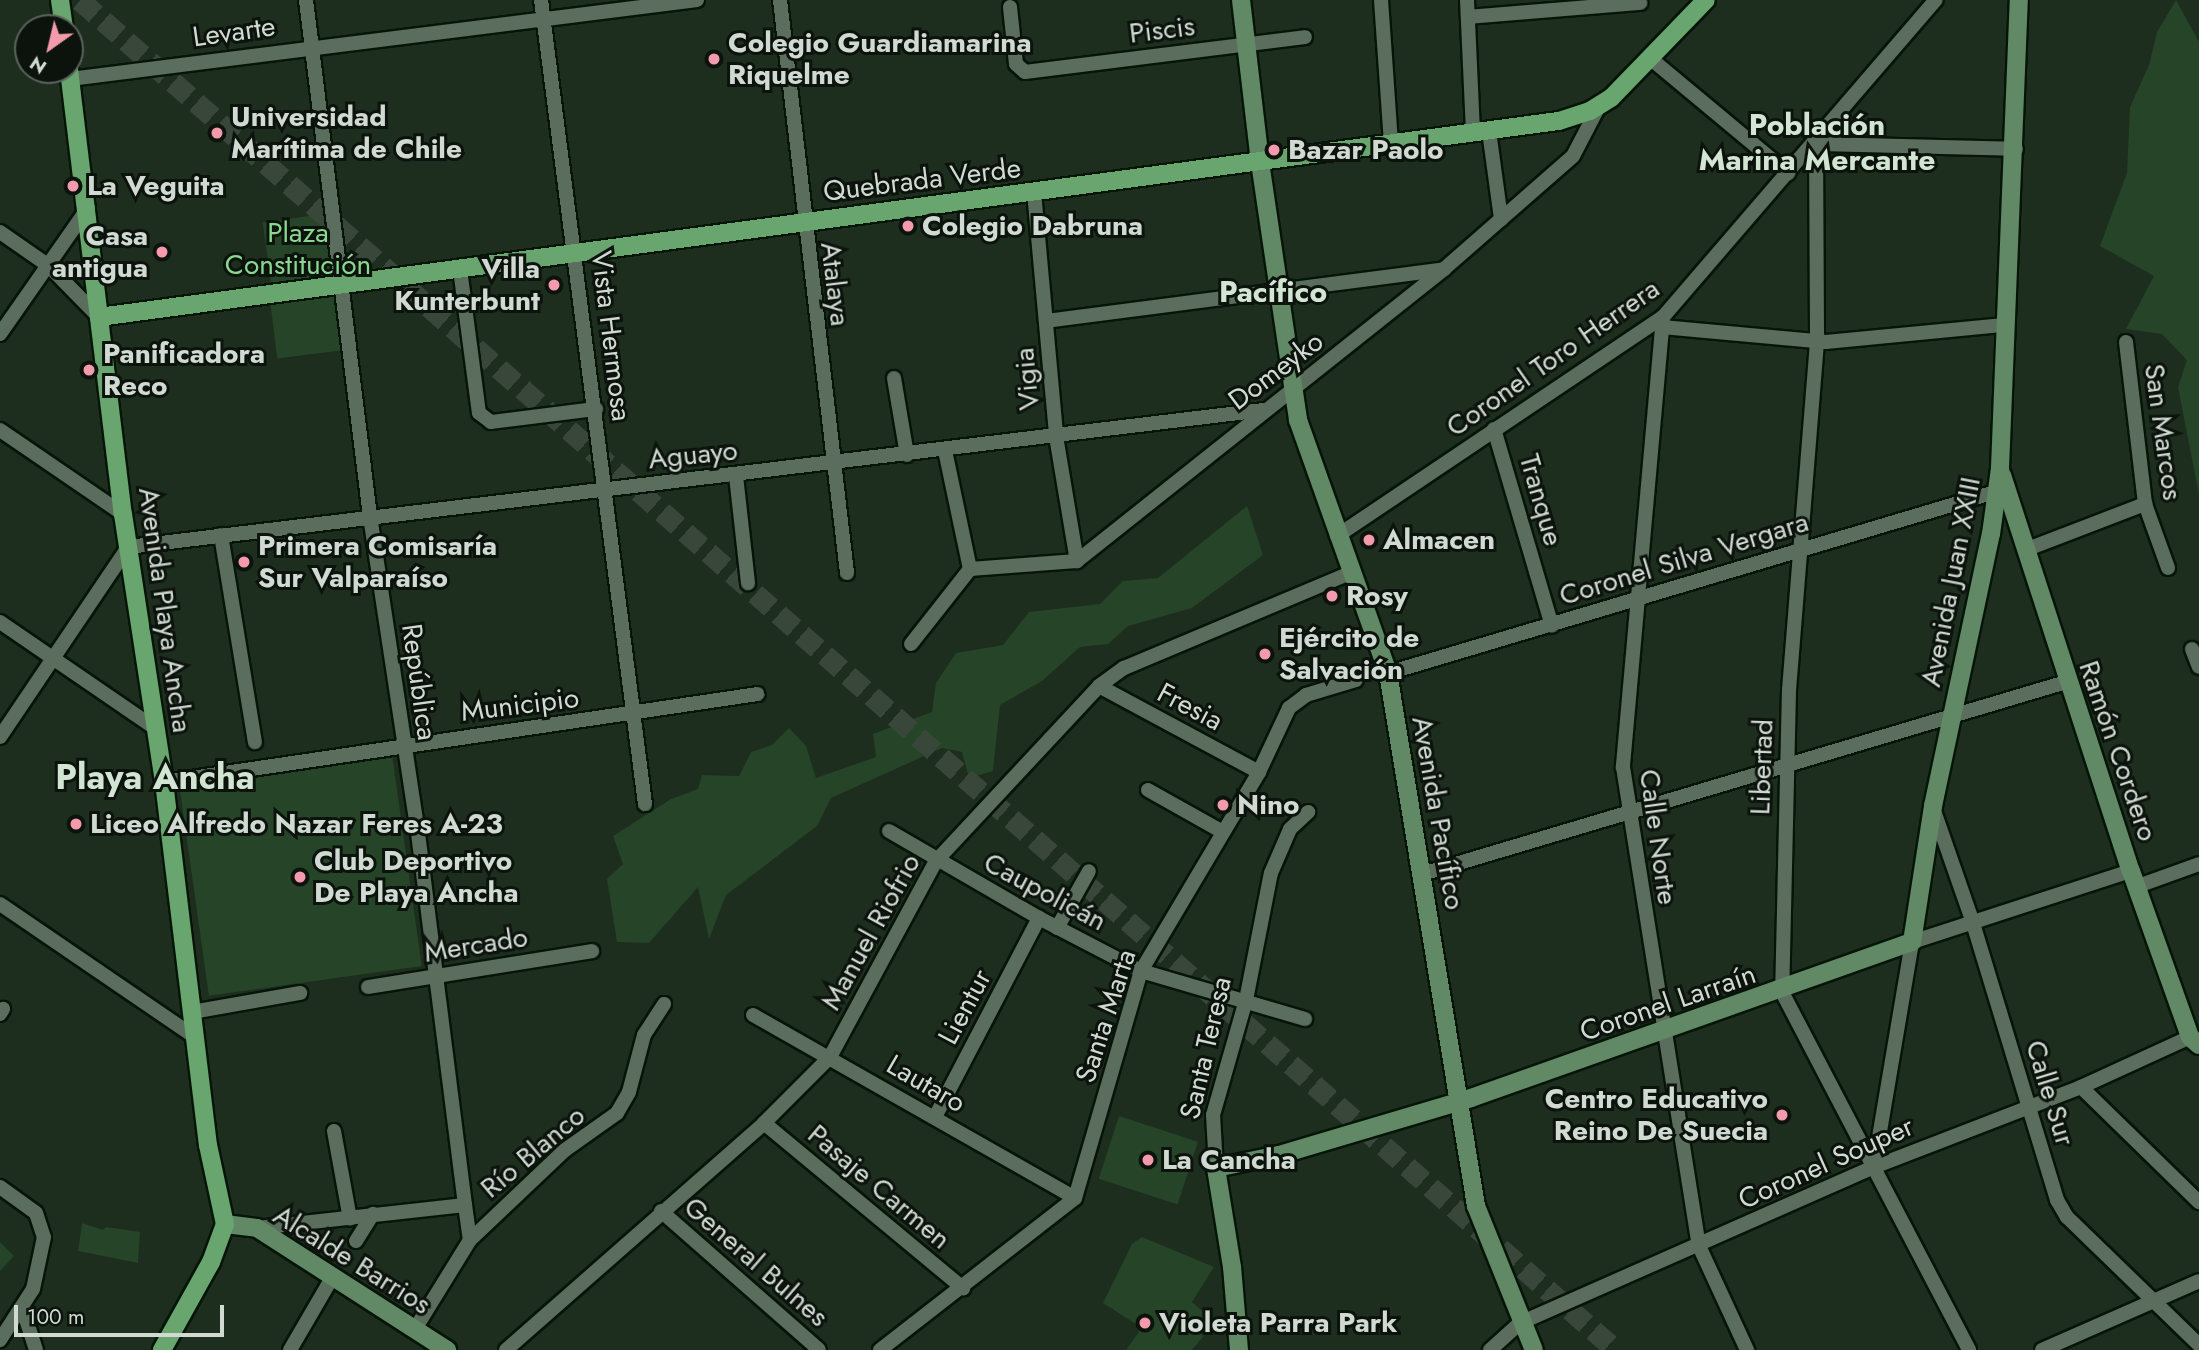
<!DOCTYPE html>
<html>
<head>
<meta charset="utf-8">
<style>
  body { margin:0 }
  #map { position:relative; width:2199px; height:1350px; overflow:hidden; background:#1d2d1e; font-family:Jost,sans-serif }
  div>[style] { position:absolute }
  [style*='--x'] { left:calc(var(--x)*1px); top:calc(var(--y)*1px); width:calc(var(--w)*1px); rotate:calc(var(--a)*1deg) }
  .green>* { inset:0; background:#254428; transform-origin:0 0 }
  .highway-tunnel>* { height:21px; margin-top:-10.5px; transform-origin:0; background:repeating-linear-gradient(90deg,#384739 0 21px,transparent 0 31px) }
  .roads { filter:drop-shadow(2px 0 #061508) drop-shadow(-2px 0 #061508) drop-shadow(0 2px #061508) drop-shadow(0 -2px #061508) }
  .street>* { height:14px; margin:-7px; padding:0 7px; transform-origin:7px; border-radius:7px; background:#5b6d5c }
  .secondary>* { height:18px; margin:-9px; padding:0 9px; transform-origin:9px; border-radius:9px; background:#628965 }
  .primary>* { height:18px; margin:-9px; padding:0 9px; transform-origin:9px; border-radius:9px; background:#68a56f }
  .dots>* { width:19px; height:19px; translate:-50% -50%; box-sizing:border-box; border:4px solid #0c130c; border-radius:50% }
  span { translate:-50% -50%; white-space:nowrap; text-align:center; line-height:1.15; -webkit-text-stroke:6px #0c130c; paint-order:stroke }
  .street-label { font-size:28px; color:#d0dad1 }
  .poi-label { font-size:28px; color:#d0dad1; font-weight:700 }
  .left { translate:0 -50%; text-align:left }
  .right { translate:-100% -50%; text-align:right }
  .park-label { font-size:28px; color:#8ad790 }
  .neighbourhood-label { font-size:30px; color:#d1e5d2; font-weight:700 }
  .district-label { font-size:35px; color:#d1e5d2; font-weight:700 }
  .north { position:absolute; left:14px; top:14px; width:70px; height:70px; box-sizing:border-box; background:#0c130c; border:2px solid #5a635b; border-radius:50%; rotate:214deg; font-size:19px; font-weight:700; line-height:28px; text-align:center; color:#d0dad1 }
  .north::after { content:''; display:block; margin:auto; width:24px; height:32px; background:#f39aac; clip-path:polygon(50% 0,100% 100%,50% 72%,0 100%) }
  .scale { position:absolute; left:14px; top:1305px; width:210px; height:32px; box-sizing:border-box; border:4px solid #d0dad1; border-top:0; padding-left:9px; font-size:21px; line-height:24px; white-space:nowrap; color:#d0dad1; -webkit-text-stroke:5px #0c130c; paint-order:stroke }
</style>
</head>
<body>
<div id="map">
  <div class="green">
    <div style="clip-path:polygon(2176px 0,2199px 42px,2199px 495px,2178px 387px,2187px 360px,2162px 334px,2126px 329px,2154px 276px,2100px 246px,2127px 173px,2130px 107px,2149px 65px,2157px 32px)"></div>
    <div style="left:323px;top:214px;width:62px;height:61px;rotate:82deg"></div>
    <div style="left:334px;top:296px;width:55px;height:64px;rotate:83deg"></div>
    <div style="clip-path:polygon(1247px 506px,1263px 555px,1192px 608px,1128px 626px,1108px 644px,1080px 647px,1042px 681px,1000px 705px,993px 771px,969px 778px,962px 752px,942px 748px,831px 798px,817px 826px,726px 895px,709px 939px,698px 887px,649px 943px,617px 942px,607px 879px,623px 864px,613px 836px,671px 799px,698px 789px,702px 775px,739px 776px,751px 752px,772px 745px,789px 728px,806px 746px,816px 778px,876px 757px,873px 734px,932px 712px,936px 683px,956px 653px,1003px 645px,1029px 612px,1100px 604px,1123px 581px,1158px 578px)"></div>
    <div style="left:392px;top:754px;width:214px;height:215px;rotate:82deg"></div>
    <div style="left:1119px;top:1116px;width:83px;height:66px;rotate:18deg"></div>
    <div style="clip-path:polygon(82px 1223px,103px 1230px,106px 1227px,140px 1232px,138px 1263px,78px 1251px)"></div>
    <div style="clip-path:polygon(1142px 1237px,1214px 1267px,1192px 1302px,1215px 1322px,1192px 1350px,1126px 1350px,1139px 1332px,1136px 1324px,1103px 1303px,1132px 1244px)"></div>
    <div style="clip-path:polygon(0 1242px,14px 1256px,0 1271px)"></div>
  </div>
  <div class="highway-tunnel">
    <div style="--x:80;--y:0;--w:2045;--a:41.31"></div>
  </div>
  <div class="roads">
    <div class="street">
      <div style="--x:306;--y:0;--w:520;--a:82.93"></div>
      <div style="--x:370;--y:516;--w:313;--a:81.4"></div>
      <div style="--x:417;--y:825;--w:383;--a:82.8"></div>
      <div style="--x:541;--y:0;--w:811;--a:82.63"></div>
      <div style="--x:780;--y:0;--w:577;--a:83.33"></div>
      <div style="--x:1381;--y:0;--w:144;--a:86"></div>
      <div style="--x:1467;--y:0;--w:133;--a:87.4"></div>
      <div style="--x:1010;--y:7;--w:57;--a:84"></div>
      <div style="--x:1016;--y:64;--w:12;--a:42"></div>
      <div style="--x:1025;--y:72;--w:282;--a:-7.1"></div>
      <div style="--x:1468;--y:17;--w:173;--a:-4.7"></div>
      <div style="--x:1650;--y:58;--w:180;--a:39.8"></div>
      <div style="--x:70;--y:79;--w:632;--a:-7.18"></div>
      <div style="--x:1489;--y:131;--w:89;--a:82.2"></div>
      <div style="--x:1816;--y:141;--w:201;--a:89.7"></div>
      <div style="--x:1817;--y:342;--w:349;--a:94.6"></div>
      <div style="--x:1789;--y:690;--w:302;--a:91.3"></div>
      <div style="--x:1782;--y:992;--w:404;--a:62.4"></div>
      <div style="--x:1816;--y:144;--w:200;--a:1.4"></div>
      <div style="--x:1034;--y:192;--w:245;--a:84.8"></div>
      <div style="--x:1056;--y:436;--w:127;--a:80.5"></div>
      <div style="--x:0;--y:232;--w:60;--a:34.8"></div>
      <div style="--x:49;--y:266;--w:71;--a:45.6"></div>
      <div style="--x:460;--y:269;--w:145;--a:82.5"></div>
      <div style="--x:479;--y:413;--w:15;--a:37"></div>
      <div style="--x:491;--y:422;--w:106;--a:-7.1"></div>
      <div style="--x:1663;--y:317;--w:452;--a:95.1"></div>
      <div style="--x:1623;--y:767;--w:485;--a:81"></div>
      <div style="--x:1699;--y:1246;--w:115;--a:65.2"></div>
      <div style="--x:1046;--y:321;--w:401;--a:-7.4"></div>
      <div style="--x:1662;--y:327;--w:165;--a:5.2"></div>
      <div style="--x:1826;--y:342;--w:179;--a:-5.5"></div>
      <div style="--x:0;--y:334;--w:154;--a:-55.1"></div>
      <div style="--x:2126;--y:342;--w:163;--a:83.3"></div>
      <div style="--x:2145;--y:504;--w:68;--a:70.2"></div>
      <div style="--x:894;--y:378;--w:78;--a:80.4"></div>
      <div style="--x:1494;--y:429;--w:205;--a:73.6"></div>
      <div style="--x:0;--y:430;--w:149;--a:34.3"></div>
      <div style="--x:736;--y:476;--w:108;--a:83.6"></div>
      <div style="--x:221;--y:535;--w:210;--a:80.7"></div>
      <div style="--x:1337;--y:536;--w:393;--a:-33.9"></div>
      <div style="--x:1663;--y:317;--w:418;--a:-49.3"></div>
      <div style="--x:2025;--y:550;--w:129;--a:-21"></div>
      <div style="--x:970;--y:569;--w:107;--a:-4.3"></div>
      <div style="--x:1077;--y:561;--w:469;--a:-38.5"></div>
      <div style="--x:1444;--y:269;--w:171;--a:-41.2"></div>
      <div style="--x:1573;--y:156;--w:56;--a:-62.5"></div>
      <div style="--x:0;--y:622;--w:189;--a:34.4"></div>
      <div style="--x:911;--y:644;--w:95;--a:-51.8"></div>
      <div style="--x:970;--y:569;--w:122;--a:-101.9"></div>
      <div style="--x:2192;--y:649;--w:19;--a:69"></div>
      <div style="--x:1388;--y:673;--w:633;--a:-16.6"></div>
      <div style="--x:1099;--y:686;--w:182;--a:28.3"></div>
      <div style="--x:0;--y:737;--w:229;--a:-56"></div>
      <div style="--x:128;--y:547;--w:1143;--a:-6.88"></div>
      <div style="--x:164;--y:782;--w:600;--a:-8.43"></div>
      <div style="--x:1148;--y:790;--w:84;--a:29.3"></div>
      <div style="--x:1933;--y:808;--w:119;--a:70.8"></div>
      <div style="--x:1972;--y:920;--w:293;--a:73.1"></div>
      <div style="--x:2057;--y:1200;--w:20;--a:60"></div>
      <div style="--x:2067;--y:1217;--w:184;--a:44.1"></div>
      <div style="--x:889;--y:831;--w:173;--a:30.1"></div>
      <div style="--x:1039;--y:918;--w:115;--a:27.5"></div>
      <div style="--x:1141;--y:971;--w:171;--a:16.3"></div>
      <div style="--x:1422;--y:874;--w:672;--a:-16.6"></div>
      <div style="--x:2138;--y:886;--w:65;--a:-19.8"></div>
      <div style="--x:0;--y:904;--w:236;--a:34.3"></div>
      <div style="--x:1057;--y:928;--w:65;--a:-60.7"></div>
      <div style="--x:368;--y:987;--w:227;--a:-9.1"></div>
      <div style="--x:192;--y:1012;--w:110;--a:-10"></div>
      <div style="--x:0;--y:1014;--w:6;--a:-59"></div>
      <div style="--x:753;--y:1015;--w:370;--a:29.6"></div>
      <div style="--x:2081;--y:1087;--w:165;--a:44.3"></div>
      <div style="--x:935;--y:1117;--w:225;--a:-62.4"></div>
      <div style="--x:764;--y:1123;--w:259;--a:39.7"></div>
      <div style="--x:334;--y:1131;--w:89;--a:79.7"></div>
      <div style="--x:1874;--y:1167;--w:228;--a:-80.4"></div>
      <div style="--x:1912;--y:942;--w:230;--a:-18"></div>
      <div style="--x:1216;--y:1168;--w:53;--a:-93.2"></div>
      <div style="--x:1213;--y:1115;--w:120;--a:-74"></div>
      <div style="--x:1246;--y:1000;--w:129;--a:-78.9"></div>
      <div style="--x:1271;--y:873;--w:48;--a:-66.6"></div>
      <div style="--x:1290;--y:829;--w:25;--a:-43"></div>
      <div style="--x:0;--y:1187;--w:44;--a:35.8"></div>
      <div style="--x:36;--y:1213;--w:25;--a:72"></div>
      <div style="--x:44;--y:1237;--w:53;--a:101.9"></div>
      <div style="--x:33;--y:1289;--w:61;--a:122.9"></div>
      <div style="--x:661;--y:1211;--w:210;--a:41.3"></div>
      <div style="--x:257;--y:1228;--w:209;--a:-6.3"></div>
      <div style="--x:465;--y:1205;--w:35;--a:82"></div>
      <div style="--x:356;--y:1241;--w:32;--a:-58"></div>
      <div style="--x:23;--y:1310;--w:42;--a:72"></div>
      <div style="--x:415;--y:1329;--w:105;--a:-58.3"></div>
      <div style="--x:470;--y:1240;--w:131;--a:-43.5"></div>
      <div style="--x:565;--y:1150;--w:64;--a:-35.4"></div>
      <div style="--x:617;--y:1113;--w:24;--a:-60"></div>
      <div style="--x:629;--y:1092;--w:59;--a:-75.3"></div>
      <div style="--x:644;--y:1035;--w:37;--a:-57"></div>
      <div style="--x:290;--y:1350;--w:86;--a:-59.8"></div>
      <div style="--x:506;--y:1350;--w:344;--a:-41.3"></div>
      <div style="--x:764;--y:1123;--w:93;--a:-45"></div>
      <div style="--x:830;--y:1057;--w:223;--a:-61.6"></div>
      <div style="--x:936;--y:861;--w:239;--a:-47"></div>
      <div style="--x:1099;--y:686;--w:31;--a:-36"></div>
      <div style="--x:1124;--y:668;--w:245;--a:-22.8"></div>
      <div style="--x:880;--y:1350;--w:247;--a:-37.9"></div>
      <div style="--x:1075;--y:1198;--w:236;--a:-73.8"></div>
      <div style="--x:1141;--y:971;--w:231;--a:-59.3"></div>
      <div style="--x:1259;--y:772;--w:71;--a:-64.9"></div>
      <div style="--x:1289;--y:708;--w:21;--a:-37"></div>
      <div style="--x:1306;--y:695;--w:52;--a:-16.7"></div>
      <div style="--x:1490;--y:1350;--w:40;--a:-42"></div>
      <div style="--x:1520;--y:1323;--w:387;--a:-23.8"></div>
      <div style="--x:1874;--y:1167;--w:222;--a:-21.1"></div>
      <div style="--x:2081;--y:1087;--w:120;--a:-24.6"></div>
      <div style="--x:2042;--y:1350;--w:171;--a:-23.7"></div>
    </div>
    <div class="secondary">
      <div style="--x:1241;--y:0;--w:163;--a:83.3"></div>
      <div style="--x:1260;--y:162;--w:261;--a:81.6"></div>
      <div style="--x:1298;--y:420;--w:269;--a:70.4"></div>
      <div style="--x:1388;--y:673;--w:540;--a:80.62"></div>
      <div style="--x:1476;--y:1206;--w:155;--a:68.1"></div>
      <div style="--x:2002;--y:475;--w:416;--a:72"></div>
      <div style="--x:2131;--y:871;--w:176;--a:70.4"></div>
      <div style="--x:2190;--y:1037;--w:12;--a:42"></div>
      <div style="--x:225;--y:1224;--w:32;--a:7"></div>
      <div style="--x:257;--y:1228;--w:226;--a:32.7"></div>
      <div style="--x:1239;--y:1350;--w:83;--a:-94.8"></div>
      <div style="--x:1232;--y:1267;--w:100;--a:-99.2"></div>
      <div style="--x:1216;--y:1168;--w:64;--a:-11.7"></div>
      <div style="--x:1279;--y:1155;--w:200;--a:-16.5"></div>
      <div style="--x:1471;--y:1098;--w:468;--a:-19.5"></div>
      <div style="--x:1912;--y:942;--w:138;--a:-81.2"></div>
      <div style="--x:1933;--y:806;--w:278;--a:-78"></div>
      <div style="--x:1991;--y:534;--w:67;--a:-82.2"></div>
      <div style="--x:2000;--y:468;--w:468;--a:-87.7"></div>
    </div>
    <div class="primary">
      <div style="--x:60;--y:0;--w:28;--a:82"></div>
      <div style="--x:69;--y:70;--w:447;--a:83.1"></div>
      <div style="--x:123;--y:514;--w:271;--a:81.3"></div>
      <div style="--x:164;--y:782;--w:366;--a:83.1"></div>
      <div style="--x:208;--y:1145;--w:81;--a:77.9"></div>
      <div style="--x:225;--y:1224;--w:40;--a:110.2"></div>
      <div style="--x:211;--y:1262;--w:101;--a:119.1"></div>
      <div style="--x:99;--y:317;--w:1473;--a:-7.65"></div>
      <div style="--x:1559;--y:121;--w:33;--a:-18"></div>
      <div style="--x:1590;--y:111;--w:25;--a:-32"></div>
      <div style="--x:1611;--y:98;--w:136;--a:-45.9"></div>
    </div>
  </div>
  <div class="dots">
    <div style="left:714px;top:59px;background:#f39aac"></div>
    <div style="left:217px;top:133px;background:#f39aac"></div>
    <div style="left:1274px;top:150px;background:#f39aac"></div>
    <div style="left:73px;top:186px;background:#f39aac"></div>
    <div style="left:908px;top:226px;background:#f39aac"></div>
    <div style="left:162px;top:252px;background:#f39aac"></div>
    <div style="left:554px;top:285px;background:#f39aac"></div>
    <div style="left:89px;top:370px;background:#f39aac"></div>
    <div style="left:1369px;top:540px;background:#f39aac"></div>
    <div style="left:244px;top:562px;background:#f39aac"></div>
    <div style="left:1332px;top:596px;background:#f39aac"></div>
    <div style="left:1265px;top:654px;background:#f39aac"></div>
    <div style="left:1223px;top:805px;background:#f39aac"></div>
    <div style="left:76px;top:824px;background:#f39aac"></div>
    <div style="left:300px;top:877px;background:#f39aac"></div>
    <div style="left:1782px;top:1115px;background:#f39aac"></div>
    <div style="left:1148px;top:1160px;background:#f39aac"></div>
    <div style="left:1145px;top:1323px;background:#f39aac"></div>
  </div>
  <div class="street-label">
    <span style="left:1162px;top:30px;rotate:-7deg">Piscis</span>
    <span style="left:234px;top:32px;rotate:-8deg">Levarte</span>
    <span style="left:922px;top:180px;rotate:-7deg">Quebrada Verde</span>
    <span style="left:835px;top:284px;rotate:83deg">Atalaya</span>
    <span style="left:611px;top:336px;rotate:83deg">Vista Hermosa</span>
    <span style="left:1553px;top:358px;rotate:-35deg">Coronel Toro Herrera</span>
    <span style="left:1276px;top:371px;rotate:-37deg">Domeyko</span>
    <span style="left:1027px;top:379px;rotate:-95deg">Vigia</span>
    <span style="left:2163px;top:432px;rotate:82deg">San Marcos</span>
    <span style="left:693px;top:455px;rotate:-6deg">Aguayo</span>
    <span style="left:1541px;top:500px;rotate:74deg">Tranque</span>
    <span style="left:1684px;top:559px;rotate:-17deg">Coronel Silva Vergara</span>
    <span style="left:1951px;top:582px;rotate:-79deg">Avenida Juan XXIII</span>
    <span style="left:165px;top:610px;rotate:82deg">Avenida Playa Ancha</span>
    <span style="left:419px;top:682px;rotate:82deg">República</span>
    <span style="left:520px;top:705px;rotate:-7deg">Municipio</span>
    <span style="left:1190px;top:707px;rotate:28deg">Fresia</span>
    <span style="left:2118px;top:751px;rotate:71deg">Ramón Cordero</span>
    <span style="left:1762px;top:767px;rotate:-88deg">Libertad</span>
    <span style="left:1438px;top:813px;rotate:80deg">Avenida Pacífico</span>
    <span style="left:1658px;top:837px;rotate:82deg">Calle Norte</span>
    <span style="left:1045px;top:892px;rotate:28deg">Caupolicán</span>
    <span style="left:871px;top:932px;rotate:-61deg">Manuel Riofrio</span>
    <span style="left:476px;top:945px;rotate:-9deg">Mercado</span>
    <span style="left:1668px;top:1003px;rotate:-19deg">Coronel Larraín</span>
    <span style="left:965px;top:1007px;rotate:-62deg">Lientur</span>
    <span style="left:1106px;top:1016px;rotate:-72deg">Santa Marta</span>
    <span style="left:1206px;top:1048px;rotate:-77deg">Santa Teresa</span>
    <span style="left:926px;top:1084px;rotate:30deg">Lautaro</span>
    <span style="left:2050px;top:1093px;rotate:73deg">Calle Sur</span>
    <span style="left:533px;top:1152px;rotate:-40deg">Río Blanco</span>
    <span style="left:1826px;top:1163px;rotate:-24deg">Coronel Souper</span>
    <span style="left:879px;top:1187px;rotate:40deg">Pasaje Carmen</span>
    <span style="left:352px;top:1260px;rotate:32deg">Alcalde Barrios</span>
    <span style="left:756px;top:1262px;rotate:41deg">General Bulnes</span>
  </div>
  <div class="poi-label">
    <span class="left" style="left:728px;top:59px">Colegio Guardiamarina<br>Riquelme</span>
    <span class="left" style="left:231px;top:133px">Universidad<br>Marítima de Chile</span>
    <span class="left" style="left:1288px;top:150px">Bazar Paolo</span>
    <span class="left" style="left:87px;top:186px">La Veguita</span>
    <span class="left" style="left:922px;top:226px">Colegio Dabruna</span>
    <span class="right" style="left:148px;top:252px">Casa<br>antigua</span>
    <span class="right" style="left:540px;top:285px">Villa<br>Kunterbunt</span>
    <span class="left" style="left:103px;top:370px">Panificadora<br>Reco</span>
    <span class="left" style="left:1383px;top:540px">Almacen</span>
    <span class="left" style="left:258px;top:562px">Primera Comisaría<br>Sur Valparaíso</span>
    <span class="left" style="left:1346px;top:596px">Rosy</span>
    <span class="left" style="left:1279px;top:654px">Ejército de<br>Salvación</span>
    <span class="left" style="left:1237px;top:805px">Nino</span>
    <span class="left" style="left:90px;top:824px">Liceo Alfredo Nazar Feres A-23</span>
    <span class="left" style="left:314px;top:877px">Club Deportivo<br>De Playa Ancha</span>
    <span class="right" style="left:1768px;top:1115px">Centro Educativo<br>Reino De Suecia</span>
    <span class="left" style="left:1162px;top:1160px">La Cancha</span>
    <span class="left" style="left:1159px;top:1323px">Violeta Parra Park</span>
  </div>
  <div class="park-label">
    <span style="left:298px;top:249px">Plaza<br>Constitución</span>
  </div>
  <div class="neighbourhood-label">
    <span style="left:1817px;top:142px">Población<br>Marina Mercante</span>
    <span style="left:1273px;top:292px">Pacífico</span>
  </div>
  <div class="district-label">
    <span style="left:155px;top:777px">Playa Ancha</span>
  </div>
  <div class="north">N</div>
  <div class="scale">100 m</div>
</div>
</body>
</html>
